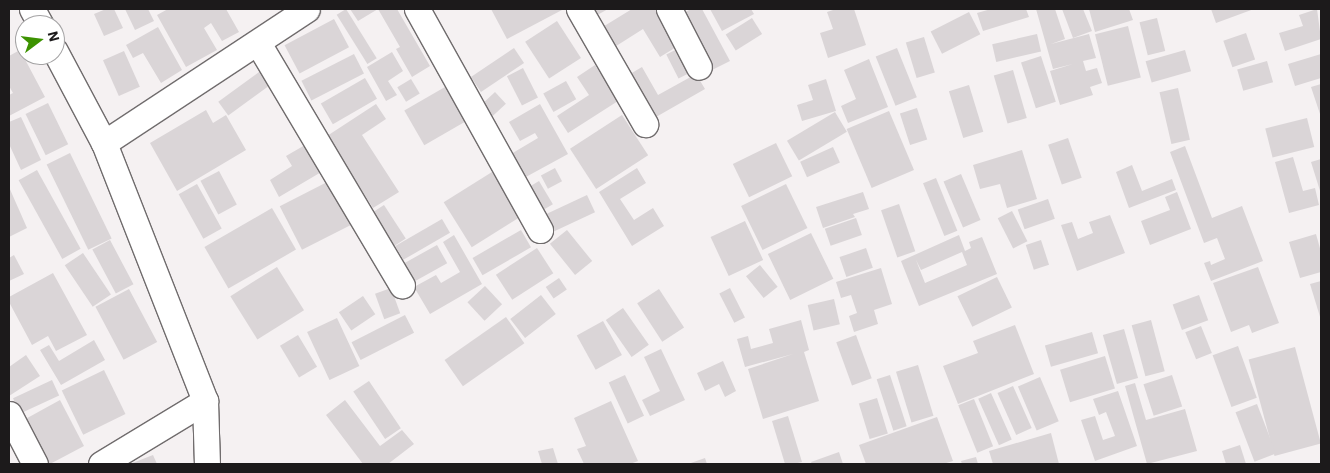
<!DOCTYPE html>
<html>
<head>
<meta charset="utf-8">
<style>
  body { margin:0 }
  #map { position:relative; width:1330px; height:473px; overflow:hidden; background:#f5f1f2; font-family:"IBM Plex Sans",sans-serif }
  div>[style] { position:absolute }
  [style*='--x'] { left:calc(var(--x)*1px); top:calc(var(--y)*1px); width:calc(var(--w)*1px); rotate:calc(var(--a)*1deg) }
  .building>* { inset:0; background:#dad5d7; transform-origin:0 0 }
  .roads { filter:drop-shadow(1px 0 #706c6d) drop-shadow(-1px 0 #706c6d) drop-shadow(0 1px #706c6d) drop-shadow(0 -1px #706c6d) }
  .street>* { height:25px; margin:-12.5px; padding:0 12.5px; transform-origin:12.5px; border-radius:12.5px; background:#fff }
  span { translate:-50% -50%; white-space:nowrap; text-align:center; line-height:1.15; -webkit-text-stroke:4px #fff; paint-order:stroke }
  .frame { position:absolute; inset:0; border:10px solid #1c1a1b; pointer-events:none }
  .north { position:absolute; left:15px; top:15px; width:50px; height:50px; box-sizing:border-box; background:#fff; border:1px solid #a4a3a4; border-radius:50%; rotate:75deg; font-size:14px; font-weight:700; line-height:20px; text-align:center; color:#1c1a1b }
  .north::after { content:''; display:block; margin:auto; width:18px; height:22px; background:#3c9200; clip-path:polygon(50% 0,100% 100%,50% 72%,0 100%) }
</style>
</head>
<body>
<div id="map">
  <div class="building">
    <div style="clip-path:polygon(106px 9px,114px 9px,123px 28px,104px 36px,94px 14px)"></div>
    <div style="clip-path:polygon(125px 9px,148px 9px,154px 21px,135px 30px)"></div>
    <div style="clip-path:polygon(168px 9px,226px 9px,239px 32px,222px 41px,211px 23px,204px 28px,217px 50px,186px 67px,157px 15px)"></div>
    <div style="left:346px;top:9px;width:58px;height:11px;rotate:58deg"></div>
    <div style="clip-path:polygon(350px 9px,397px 9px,430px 66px,412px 77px,396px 49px,400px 47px,378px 9px,358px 21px)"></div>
    <div style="clip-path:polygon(491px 9px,562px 9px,562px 10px,507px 39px)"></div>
    <div style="clip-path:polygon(587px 9px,608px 9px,592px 18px)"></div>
    <div style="clip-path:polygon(632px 9px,656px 9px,678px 46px,660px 57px,643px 29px,613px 48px,601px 28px)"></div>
    <div style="clip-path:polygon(691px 9px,702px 9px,730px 61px,708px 72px,678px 16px)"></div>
    <div style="clip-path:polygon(710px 9px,751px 9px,754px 14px,722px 31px)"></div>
    <div style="clip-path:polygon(836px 9px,854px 9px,866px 45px,828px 58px,820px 33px,833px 29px,827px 12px)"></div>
    <div style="clip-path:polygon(991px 9px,1026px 9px,1029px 17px,983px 31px,977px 13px)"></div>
    <div style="clip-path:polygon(1036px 9px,1055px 9px,1065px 39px,1051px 44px,1089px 34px,1096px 58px,1083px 61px,1086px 71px,1097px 68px,1102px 83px,1090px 87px,1093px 95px,1060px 105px,1050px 71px,1073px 64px,1053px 69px)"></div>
    <div style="clip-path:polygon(1062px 9px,1083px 9px,1092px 31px,1073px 38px)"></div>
    <div style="clip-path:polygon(1089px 9px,1129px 9px,1133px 20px,1095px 32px)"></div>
    <div style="clip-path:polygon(1211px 9px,1254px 9px,1216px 23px)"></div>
    <div style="clip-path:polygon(1317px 9px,1321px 39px,1285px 51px,1279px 33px,1303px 26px,1299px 15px)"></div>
    <div style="left:969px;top:12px;width:25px;height:43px;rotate:63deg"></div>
    <div style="left:752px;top:18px;width:19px;height:31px;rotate:58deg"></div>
    <div style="left:1157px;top:18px;width:34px;height:18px;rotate:76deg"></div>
    <div style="left:334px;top:19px;width:32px;height:56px;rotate:62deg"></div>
    <div style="left:557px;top:21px;width:44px;height:38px;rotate:57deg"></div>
    <div style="left:1128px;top:26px;width:53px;height:34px;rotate:76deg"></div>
    <div style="clip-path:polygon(158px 27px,182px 70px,161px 83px,143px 53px,133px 58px,126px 45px)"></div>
    <div style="left:1246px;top:33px;width:28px;height:24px;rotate:71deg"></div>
    <div style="left:1037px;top:34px;width:18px;height:46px;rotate:77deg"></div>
    <div style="left:924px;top:37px;width:37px;height:19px;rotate:73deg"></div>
    <div style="left:685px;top:45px;width:27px;height:21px;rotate:63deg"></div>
    <div style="left:514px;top:48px;width:18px;height:52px;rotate:56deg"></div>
    <div style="left:897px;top:48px;width:53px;height:23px;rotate:68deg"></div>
    <div style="clip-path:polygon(20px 50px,45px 97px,9px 116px,9px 95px,13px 93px,9px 86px,9px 56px)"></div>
    <div style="left:1185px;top:50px;width:22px;height:41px;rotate:74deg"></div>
    <div style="left:124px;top:51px;width:39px;height:23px;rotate:66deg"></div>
    <div style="clip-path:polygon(392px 52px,403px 71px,388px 81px,397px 95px,386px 101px,367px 67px)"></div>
    <div style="left:354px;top:54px;width:22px;height:59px;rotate:63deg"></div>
    <div style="clip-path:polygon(1321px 54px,1321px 78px,1295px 86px,1288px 64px)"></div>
    <div style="left:1041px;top:56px;width:48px;height:21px;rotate:72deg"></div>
    <div style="clip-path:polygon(869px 59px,888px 107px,848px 123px,841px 106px,856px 99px,844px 70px)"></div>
    <div style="left:1267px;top:61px;width:22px;height:31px;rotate:74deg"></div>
    <div style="clip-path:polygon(595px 65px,618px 101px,568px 133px,557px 116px,589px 95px,577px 77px)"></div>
    <div style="left:266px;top:67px;width:17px;height:59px;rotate:54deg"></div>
    <div style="clip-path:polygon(642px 67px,658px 95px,696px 74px,705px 89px,649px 121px,625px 77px)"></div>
    <div style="left:523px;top:68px;width:33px;height:18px;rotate:63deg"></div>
    <div style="left:1013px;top:70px;width:50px;height:20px;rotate:74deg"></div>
    <div style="left:365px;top:78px;width:24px;height:51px;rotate:60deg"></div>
    <div style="left:411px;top:79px;width:17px;height:16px;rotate:59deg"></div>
    <div style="clip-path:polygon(826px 79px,836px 111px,802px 121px,797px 105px,813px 100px,808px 85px)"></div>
    <div style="left:566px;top:81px;width:21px;height:26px;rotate:61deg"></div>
    <div style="clip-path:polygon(1321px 84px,1321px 117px,1311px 87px)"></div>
    <div style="left:969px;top:85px;width:49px;height:21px;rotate:73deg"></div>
    <div style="left:445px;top:87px;width:40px;height:47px;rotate:60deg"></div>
    <div style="left:1178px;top:88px;width:53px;height:19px;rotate:77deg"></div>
    <div style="left:495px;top:92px;width:16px;height:18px;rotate:47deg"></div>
    <div style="left:48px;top:103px;width:46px;height:25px;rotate:64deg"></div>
    <div style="clip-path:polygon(376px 104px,386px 119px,362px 135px,399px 192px,373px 208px,327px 136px)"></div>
    <div style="clip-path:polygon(540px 104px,568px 154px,524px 178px,511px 154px,538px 138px,535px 133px,520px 141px,509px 122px)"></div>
    <div style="left:917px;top:108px;width:33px;height:18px;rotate:72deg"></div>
    <div style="clip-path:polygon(206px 110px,213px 123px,226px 115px,246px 150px,177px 191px,150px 143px)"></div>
    <div style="left:889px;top:111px;width:64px;height:46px;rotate:67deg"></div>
    <div style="left:835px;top:112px;width:23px;height:56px;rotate:59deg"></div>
    <div style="left:622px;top:115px;width:48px;height:62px;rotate:57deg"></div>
    <div style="clip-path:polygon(21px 117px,41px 160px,21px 170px,9px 144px,9px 122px)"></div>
    <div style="left:1307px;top:118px;width:30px;height:43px;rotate:76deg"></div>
    <div style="left:1068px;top:138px;width:42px;height:21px;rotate:71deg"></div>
    <div style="clip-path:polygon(312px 141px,328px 168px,279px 197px,270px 180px,292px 166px,286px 156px)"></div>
    <div style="left:776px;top:143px;width:37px;height:48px;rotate:64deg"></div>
    <div style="clip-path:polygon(1185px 146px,1212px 218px,1242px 206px,1263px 261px,1211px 281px,1204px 263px,1210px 261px,1211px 265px,1225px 259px,1217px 238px,1204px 243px,1170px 152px)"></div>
    <div style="left:833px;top:147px;width:17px;height:36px;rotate:66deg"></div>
    <div style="clip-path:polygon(1022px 150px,1037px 199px,1007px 208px,1000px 184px,980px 189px,973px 165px)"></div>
    <div style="left:70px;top:153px;width:95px;height:26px;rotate:64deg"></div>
    <div style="clip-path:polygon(1293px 157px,1303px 191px,1315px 188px,1319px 205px,1289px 213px,1275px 162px)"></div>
    <div style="clip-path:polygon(1321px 159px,1321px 194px,1311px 162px)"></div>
    <div style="clip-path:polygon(1132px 165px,1142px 191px,1172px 179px,1176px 190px,1129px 208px,1116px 172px)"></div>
    <div style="left:555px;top:168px;width:15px;height:16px;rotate:62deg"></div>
    <div style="clip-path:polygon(637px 168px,646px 183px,620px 199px,634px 220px,653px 208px,664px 226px,632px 246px,599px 192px)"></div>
    <div style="left:37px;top:170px;width:90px;height:21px;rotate:61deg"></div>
    <div style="left:219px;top:171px;width:38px;height:21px;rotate:62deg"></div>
    <div style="left:492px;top:172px;width:53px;height:57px;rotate:58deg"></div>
    <div style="left:961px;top:174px;width:50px;height:19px;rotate:67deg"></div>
    <div style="left:335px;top:178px;width:49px;height:62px;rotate:63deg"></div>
    <div style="left:936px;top:178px;width:57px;height:14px;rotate:68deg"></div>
    <div style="left:539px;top:181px;width:27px;height:15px;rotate:59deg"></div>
    <div style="left:197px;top:184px;width:51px;height:21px;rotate:61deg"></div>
    <div style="left:786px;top:184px;width:49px;height:50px;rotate:64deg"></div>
    <div style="clip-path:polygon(9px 187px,27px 228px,9px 237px)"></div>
    <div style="clip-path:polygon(863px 192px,869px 209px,853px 214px,855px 217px,823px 228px,816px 207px)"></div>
    <div style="clip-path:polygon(1177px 192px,1191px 229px,1150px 245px,1141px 221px,1170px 210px,1165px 197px)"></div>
    <div style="left:587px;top:195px;width:19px;height:49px;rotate:65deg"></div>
    <div style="left:1048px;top:199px;width:21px;height:32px;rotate:71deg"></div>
    <div style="left:899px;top:204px;width:50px;height:19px;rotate:71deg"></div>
    <div style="left:384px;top:205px;width:40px;height:17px;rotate:57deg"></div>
    <div style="left:272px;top:208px;width:48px;height:78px;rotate:60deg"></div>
    <div style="left:1012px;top:211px;width:34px;height:16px;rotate:63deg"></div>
    <div style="clip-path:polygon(1110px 215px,1125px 253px,1077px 271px,1061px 225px,1072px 222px,1078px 239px,1093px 233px,1089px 222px)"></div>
    <div style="left:856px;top:218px;width:18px;height:33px;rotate:71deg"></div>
    <div style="left:442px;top:219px;width:16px;height:54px;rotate:60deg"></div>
    <div style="left:745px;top:221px;width:43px;height:38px;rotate:65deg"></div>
    <div style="left:521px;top:230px;width:20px;height:56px;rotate:60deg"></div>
    <div style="left:567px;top:230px;width:40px;height:22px;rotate:51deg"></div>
    <div style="left:811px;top:233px;width:51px;height:48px;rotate:64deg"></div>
    <div style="clip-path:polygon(1316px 234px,1321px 252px,1321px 272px,1300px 278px,1289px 242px)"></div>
    <div style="clip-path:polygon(454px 235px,482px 284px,430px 314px,414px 287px,436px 275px,441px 283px,460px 272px,443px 242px)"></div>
    <div style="clip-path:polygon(evenodd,959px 235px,965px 251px,971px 248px,969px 242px,982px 237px,997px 274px,919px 306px,901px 261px,959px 235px,962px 252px,967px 265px,925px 283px,916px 260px,921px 270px,962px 252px)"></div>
    <div style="left:110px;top:240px;width:50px;height:20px;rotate:62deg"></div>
    <div style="left:1041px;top:240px;width:26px;height:16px;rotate:72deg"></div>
    <div style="left:437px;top:245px;width:21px;height:39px;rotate:61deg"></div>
    <div style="left:537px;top:248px;width:30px;height:49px;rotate:57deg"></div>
    <div style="left:866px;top:248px;width:21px;height:28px;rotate:71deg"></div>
    <div style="left:83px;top:253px;width:50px;height:22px;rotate:56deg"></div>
    <div style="clip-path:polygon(14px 255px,24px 274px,9px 281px,9px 258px)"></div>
    <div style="left:760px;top:265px;width:28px;height:18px;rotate:51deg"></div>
    <div style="left:277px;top:267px;width:51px;height:55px;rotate:58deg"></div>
    <div style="clip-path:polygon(1258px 267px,1279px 323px,1252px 333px,1249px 325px,1231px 332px,1213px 283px)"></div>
    <div style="clip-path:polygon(881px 268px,892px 304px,874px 310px,878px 324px,854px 332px,849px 316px,857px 313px,851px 295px,841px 298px,836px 282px)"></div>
    <div style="clip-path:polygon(53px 273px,87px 335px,56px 351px,48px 336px,32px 345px,9px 302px,9px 297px)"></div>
    <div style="left:997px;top:277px;width:34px;height:44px;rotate:64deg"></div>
    <div style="left:559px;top:278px;width:14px;height:16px;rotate:56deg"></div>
    <div style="clip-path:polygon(1321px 281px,1321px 320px,1310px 284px)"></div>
    <div style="left:485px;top:286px;width:25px;height:24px;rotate:47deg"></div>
    <div style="left:391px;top:288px;width:27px;height:17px;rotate:70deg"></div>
    <div style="left:730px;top:288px;width:33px;height:12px;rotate:63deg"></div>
    <div style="left:129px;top:289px;width:60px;height:38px;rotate:62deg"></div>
    <div style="left:659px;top:289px;width:46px;height:26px;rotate:57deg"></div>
    <div style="left:541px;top:295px;width:24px;height:39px;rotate:52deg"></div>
    <div style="left:1199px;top:295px;width:27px;height:28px;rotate:70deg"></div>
    <div style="left:363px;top:296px;width:22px;height:29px;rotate:56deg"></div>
    <div style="left:834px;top:299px;width:26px;height:27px;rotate:77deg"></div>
    <div style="left:623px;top:308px;width:45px;height:21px;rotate:55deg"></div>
    <div style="left:405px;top:315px;width:20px;height:60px;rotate:63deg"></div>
    <div style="left:506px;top:317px;width:32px;height:75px;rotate:55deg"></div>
    <div style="left:337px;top:318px;width:53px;height:33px;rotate:65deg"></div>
    <div style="clip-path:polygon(801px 320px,809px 350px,804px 352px,819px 401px,763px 419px,748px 369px,793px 354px,745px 367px,737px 339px,748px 336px,751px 349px,773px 343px,769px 329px)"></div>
    <div style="left:1151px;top:320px;width:53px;height:20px;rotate:75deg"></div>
    <div style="left:603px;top:321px;width:39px;height:30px;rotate:61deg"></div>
    <div style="clip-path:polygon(1015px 325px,1034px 374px,958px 404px,943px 366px,978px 353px,973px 341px)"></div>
    <div style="left:1201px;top:326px;width:29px;height:17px;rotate:68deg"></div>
    <div style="left:1124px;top:329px;width:51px;height:22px;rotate:74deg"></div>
    <div style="left:1092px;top:332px;width:22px;height:49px;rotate:74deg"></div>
    <div style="left:298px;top:335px;width:37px;height:21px;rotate:59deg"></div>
    <div style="left:856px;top:335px;width:46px;height:21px;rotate:70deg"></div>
    <div style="clip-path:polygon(94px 340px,105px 360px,61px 385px,40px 350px,49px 345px,59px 361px)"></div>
    <div style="left:1238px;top:346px;width:55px;height:27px;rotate:70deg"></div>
    <div style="left:1295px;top:347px;width:100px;height:48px;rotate:75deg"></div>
    <div style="clip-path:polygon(661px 349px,685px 400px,650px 416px,642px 400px,660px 391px,644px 357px)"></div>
    <div style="clip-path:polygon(26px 355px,40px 376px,9px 396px,9px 367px)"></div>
    <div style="left:1105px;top:356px;width:34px;height:47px;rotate:73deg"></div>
    <div style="clip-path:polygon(723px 361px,736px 391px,725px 397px,719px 384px,705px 391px,697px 373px)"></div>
    <div style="left:918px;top:365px;width:53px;height:23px;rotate:73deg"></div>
    <div style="left:104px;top:370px;width:49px;height:47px;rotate:64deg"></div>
    <div style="left:625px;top:375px;width:45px;height:18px;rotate:65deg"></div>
    <div style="left:890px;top:375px;width:54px;height:14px;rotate:72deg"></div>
    <div style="left:1172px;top:375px;width:33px;height:30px;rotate:72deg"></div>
    <div style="left:1040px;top:377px;width:48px;height:24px;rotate:67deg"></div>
    <div style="left:52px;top:380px;width:17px;height:43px;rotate:65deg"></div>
    <div style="left:369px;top:381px;width:57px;height:19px;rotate:56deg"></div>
    <div style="clip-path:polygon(1135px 383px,1146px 420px,1185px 409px,1197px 451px,1147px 464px,1125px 386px)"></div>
    <div style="left:1013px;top:386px;width:46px;height:17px;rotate:66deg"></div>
    <div style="clip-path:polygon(1118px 391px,1137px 446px,1095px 461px,1081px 420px,1095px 416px,1103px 440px,1115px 436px,1106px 412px,1099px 415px,1093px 399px)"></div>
    <div style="left:991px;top:393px;width:51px;height:14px;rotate:66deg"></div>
    <div style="left:877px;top:398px;width:37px;height:19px;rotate:73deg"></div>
    <div style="left:974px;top:399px;width:51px;height:17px;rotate:68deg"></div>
    <div style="clip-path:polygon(60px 400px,84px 446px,50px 464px,42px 464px,20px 422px)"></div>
    <div style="clip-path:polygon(345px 400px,380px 446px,402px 430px,414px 444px,388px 464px,363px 464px,326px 415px)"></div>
    <div style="clip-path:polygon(611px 401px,638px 461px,630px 464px,584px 464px,577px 449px,586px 446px,574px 418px)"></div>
    <div style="left:1257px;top:404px;width:53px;height:23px;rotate:69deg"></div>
    <div style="clip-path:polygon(788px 416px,802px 462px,793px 464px,785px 464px,772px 421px)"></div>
    <div style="clip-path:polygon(937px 417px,953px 461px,943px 464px,866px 464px,859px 445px)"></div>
    <div style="clip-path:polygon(1051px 433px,1059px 464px,993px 464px,989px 451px)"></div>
    <div style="clip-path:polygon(1240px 445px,1246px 464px,1226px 464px,1222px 451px)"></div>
    <div style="clip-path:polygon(553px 448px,558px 464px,542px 464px,538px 451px)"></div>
    <div style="clip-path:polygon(839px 452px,843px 464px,812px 464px,811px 462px)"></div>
    <div style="clip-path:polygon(153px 455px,157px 464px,130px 464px)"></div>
    <div style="clip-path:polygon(976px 457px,978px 464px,962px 464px,961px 461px)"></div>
    <div style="clip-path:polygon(705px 458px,707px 464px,688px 464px)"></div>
  </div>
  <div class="roads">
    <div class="street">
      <div style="--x:32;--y:9;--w:18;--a:61"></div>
      <div style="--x:417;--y:9;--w:253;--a:60.9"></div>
      <div style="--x:579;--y:9;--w:133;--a:60.1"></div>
      <div style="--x:669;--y:9;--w:65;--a:62.7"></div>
      <div style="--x:258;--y:43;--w:282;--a:59.3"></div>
      <div style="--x:55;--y:51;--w:104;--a:62"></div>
      <div style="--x:104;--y:143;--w:277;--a:68.6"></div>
      <div style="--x:205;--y:401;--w:63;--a:88.2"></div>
      <div style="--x:104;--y:143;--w:243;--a:-33.4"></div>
      <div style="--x:9;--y:414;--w:56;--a:62.5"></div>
      <div style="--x:101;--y:464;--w:122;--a:-31.2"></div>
    </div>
  </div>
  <div class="frame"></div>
  <div class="north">N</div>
</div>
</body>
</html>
